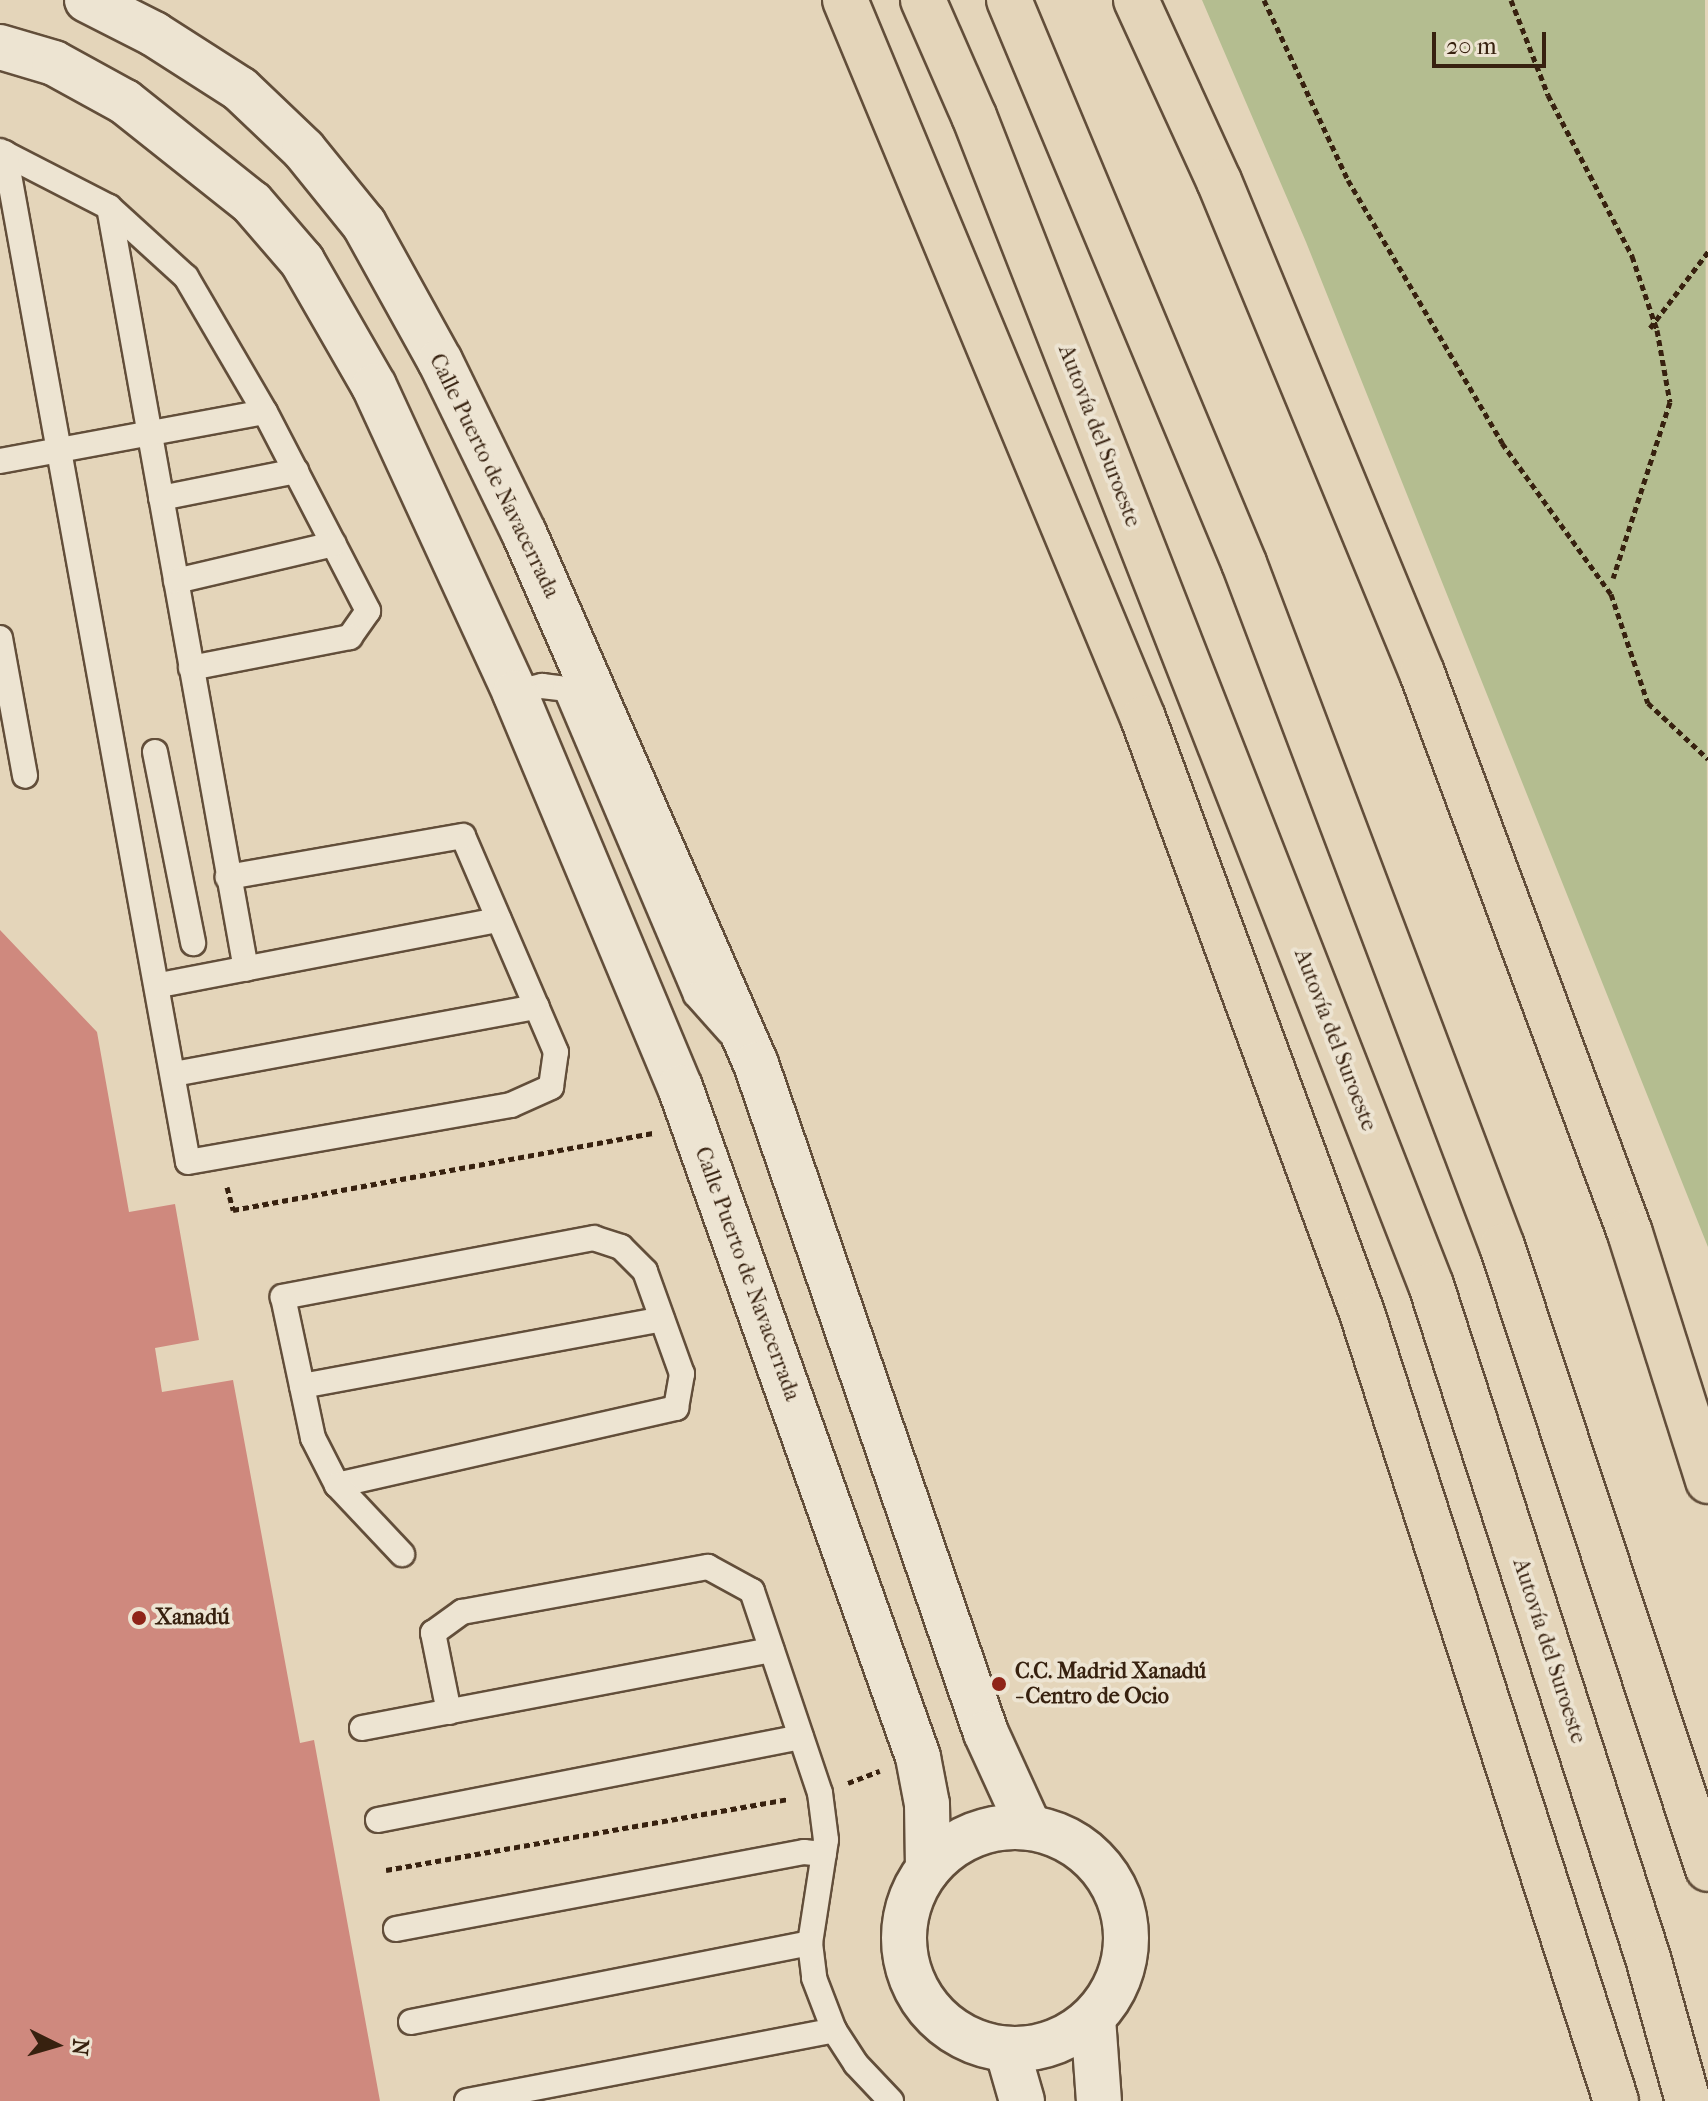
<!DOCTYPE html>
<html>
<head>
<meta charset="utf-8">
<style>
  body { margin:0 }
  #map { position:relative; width:1708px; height:2101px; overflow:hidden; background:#e4d5ba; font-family:"IM FELL French Canon",serif }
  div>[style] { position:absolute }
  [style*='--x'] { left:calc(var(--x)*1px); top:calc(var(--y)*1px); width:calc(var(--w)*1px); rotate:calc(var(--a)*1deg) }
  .green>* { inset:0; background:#b4bd90 }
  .building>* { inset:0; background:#cf897e }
  .path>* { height:5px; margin-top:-2.5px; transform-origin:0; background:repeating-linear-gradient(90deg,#37210f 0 6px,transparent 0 10px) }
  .roads { filter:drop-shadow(2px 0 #624e3a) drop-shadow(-2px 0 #624e3a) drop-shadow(0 2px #624e3a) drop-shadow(0 -2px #624e3a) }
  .lane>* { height:24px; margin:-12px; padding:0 12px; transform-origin:12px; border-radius:12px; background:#ede4d2 }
  .secondary>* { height:44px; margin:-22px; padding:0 22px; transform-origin:22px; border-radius:22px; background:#ede4d2 }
  .secondary>.ring { margin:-22px; padding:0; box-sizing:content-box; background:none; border:44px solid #ede4d2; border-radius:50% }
  .highway>* { height:44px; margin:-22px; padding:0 22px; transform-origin:22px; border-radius:22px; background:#e4d5ba }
  .dots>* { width:22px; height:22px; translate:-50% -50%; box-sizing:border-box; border:4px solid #ede4d2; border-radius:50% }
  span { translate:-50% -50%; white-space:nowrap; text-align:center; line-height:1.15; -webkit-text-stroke:8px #ede4d2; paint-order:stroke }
  .street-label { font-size:22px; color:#37210f }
  .poi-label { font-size:22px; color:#37210f; font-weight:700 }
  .left { translate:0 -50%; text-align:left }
  .north { position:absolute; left:16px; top:2005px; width:80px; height:80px; -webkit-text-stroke:6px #ede4d2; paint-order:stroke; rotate:95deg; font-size:22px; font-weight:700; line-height:32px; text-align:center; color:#37210f }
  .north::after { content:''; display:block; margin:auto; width:28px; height:36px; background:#37210f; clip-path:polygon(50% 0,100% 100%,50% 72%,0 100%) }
  .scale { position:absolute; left:1432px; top:32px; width:114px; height:36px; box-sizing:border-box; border:4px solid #37210f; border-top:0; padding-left:10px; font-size:24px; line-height:28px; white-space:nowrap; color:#37210f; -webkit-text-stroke:6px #ede4d2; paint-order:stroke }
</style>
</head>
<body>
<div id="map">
  <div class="green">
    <div style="clip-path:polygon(1202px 0,1705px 0,1708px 1247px,1306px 242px)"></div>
  </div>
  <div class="building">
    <div style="clip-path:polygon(0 930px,97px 1032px,129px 1212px,175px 1204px,199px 1340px,155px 1348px,162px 1392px,233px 1380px,300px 1743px,314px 1740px,380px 2101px,0 2101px)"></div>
  </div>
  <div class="path">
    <div style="--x:1264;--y:0;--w:199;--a:65"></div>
    <div style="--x:1348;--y:180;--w:305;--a:59.6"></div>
    <div style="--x:1502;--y:443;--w:186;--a:54.2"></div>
    <div style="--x:1611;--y:594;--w:115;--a:71.3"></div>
    <div style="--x:1648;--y:703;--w:82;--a:43"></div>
    <div style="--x:1511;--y:0;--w:102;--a:68.7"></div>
    <div style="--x:1548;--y:95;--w:182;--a:62.4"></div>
    <div style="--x:1632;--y:256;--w:78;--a:71.3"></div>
    <div style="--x:1657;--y:330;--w:73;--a:79.8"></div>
    <div style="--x:1670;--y:402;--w:185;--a:107.9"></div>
    <div style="--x:1650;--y:328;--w:96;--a:-52.7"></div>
    <div style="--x:227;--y:1187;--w:24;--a:75"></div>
    <div style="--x:233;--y:1210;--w:427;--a:-10.4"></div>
    <div style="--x:848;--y:1783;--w:34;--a:-21"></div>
    <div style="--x:386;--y:1870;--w:408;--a:-10"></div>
  </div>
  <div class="roads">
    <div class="lane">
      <div style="--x:0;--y:151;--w:123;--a:27.2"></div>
      <div style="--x:109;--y:207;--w:104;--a:42.3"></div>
      <div style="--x:186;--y:277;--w:156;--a:59.7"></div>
      <div style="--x:265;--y:412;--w:224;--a:62.6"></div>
      <div style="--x:368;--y:611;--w:32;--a:125"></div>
      <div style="--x:350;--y:637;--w:162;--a:169"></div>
      <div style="--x:5;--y:153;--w:1025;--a:79.72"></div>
      <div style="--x:188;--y:1162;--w:328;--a:-10"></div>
      <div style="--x:511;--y:1105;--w:44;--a:-24.2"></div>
      <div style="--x:551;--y:1087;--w:35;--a:-82"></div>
      <div style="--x:556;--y:1052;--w:235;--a:-113.3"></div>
      <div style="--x:463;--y:836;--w:239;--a:170.1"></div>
      <div style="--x:109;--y:207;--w:774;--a:79.81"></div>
      <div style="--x:0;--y:461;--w:269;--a:-10.5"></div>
      <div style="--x:161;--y:498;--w:138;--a:-11.3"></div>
      <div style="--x:176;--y:581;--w:162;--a:-13.2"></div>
      <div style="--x:0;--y:638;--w:140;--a:79.7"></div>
      <div style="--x:515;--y:693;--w:28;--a:-15"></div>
      <div style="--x:542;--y:686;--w:24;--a:7"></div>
      <div style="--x:566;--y:689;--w:332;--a:67"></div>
      <div style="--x:696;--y:995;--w:50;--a:48.3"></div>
      <div style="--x:155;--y:752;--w:195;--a:78.7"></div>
      <div style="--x:160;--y:985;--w:345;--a:-10.9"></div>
      <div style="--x:174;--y:1074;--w:369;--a:-10.5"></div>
      <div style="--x:302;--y:1386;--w:366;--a:-10.5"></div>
      <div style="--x:337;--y:1485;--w:348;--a:-12.8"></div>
      <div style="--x:676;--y:1408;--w:35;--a:-80"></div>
      <div style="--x:682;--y:1374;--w:109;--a:-109.8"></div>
      <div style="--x:645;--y:1271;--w:34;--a:-135"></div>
      <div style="--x:621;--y:1247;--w:28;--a:-162"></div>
      <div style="--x:594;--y:1238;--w:317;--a:169.3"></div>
      <div style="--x:283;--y:1297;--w:144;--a:78"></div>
      <div style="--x:313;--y:1438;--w:53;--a:62.9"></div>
      <div style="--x:337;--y:1485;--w:95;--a:46.7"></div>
      <div style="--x:449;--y:1712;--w:81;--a:-101.4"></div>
      <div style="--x:433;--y:1633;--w:36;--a:-36"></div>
      <div style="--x:462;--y:1612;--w:250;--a:-10.4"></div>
      <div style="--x:708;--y:1567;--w:50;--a:28.6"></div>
      <div style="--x:752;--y:1591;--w:213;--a:71.4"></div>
      <div style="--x:820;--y:1793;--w:47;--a:82.7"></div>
      <div style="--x:826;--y:1840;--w:104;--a:98.8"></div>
      <div style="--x:810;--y:1943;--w:35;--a:83"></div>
      <div style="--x:814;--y:1978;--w:56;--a:69"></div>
      <div style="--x:834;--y:2030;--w:40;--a:57.1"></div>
      <div style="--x:856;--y:2064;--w:51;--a:46.6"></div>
      <div style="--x:362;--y:1728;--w:417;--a:-10.8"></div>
      <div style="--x:378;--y:1820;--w:431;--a:-11.1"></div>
      <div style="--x:396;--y:1929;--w:415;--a:-10.7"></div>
      <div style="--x:804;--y:1852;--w:20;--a:6"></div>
      <div style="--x:411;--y:2022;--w:407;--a:-11.2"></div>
      <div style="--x:467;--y:2101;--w:374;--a:-10.9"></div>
    </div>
    <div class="secondary">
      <div style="--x:87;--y:0;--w:75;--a:26.9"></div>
      <div style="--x:154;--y:34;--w:102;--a:32.6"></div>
      <div style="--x:240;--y:89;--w:88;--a:43.6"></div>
      <div style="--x:304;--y:150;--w:95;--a:51"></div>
      <div style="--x:364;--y:224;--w:157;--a:61"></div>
      <div style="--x:440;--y:361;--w:191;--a:64"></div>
      <div style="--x:524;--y:533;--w:579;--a:66.4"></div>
      <div style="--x:756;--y:1064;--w:707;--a:71.03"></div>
      <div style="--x:986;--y:1733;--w:103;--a:65.4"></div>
      <div style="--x:0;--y:47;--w:56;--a:16.5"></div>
      <div style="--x:54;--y:63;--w:81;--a:28.8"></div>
      <div style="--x:125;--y:102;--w:162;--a:38.5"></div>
      <div style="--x:252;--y:203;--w:77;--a:49.2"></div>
      <div style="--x:302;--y:261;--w:144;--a:60.1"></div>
      <div style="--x:374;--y:386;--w:338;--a:65.3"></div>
      <div style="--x:515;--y:693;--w:427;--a:67.3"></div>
      <div style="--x:680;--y:1087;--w:711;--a:70.44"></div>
      <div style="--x:918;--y:1757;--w:48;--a:79.2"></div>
      <div style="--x:927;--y:1804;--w:65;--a:89.1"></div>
      <div class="ring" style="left:904px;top:1827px;width:178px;height:178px"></div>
      <div style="--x:1093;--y:2018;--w:83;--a:85.9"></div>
      <div style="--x:1007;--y:2049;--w:54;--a:73.9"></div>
    </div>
    <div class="highway">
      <div style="--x:845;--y:0;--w:777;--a:67.46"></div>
      <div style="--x:1143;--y:718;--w:634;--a:69.79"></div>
      <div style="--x:1362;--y:1313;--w:828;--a:72.13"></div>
      <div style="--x:923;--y:0;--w:127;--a:66.3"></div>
      <div style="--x:974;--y:116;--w:1255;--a:68.65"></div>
      <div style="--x:1431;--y:1285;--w:707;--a:72.13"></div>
      <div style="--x:1648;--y:1958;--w:148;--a:74.4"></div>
      <div style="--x:1009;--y:0;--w:610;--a:67.34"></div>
      <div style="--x:1244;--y:563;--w:730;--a:69.31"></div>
      <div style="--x:1502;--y:1246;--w:656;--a:71.7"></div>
      <div style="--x:1136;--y:0;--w:199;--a:65.4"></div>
      <div style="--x:1219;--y:181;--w:532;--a:67.58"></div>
      <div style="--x:1422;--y:673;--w:597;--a:69.62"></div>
      <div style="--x:1630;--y:1233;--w:260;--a:72.5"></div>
    </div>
  </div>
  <div class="dots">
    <div style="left:139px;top:1618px;background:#8f2418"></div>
    <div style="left:999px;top:1684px;background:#8f2418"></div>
  </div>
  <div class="street-label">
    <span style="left:1099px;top:436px;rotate:69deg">Autovía del Suroeste</span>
    <span style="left:494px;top:476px;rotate:64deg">Calle Puerto de Navacerrada</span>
    <span style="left:1335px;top:1040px;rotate:69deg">Autovía del Suroeste</span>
    <span style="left:747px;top:1274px;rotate:70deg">Calle Puerto de Navacerrada</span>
    <span style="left:1549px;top:1651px;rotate:72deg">Autovía del Suroeste</span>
  </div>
  <div class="poi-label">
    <span class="left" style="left:155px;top:1618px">Xanadú</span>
    <span class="left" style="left:1015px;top:1684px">C.C. Madrid Xanadú<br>- Centro de Ocio</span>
  </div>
  <div class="north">N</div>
  <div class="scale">20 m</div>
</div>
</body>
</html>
